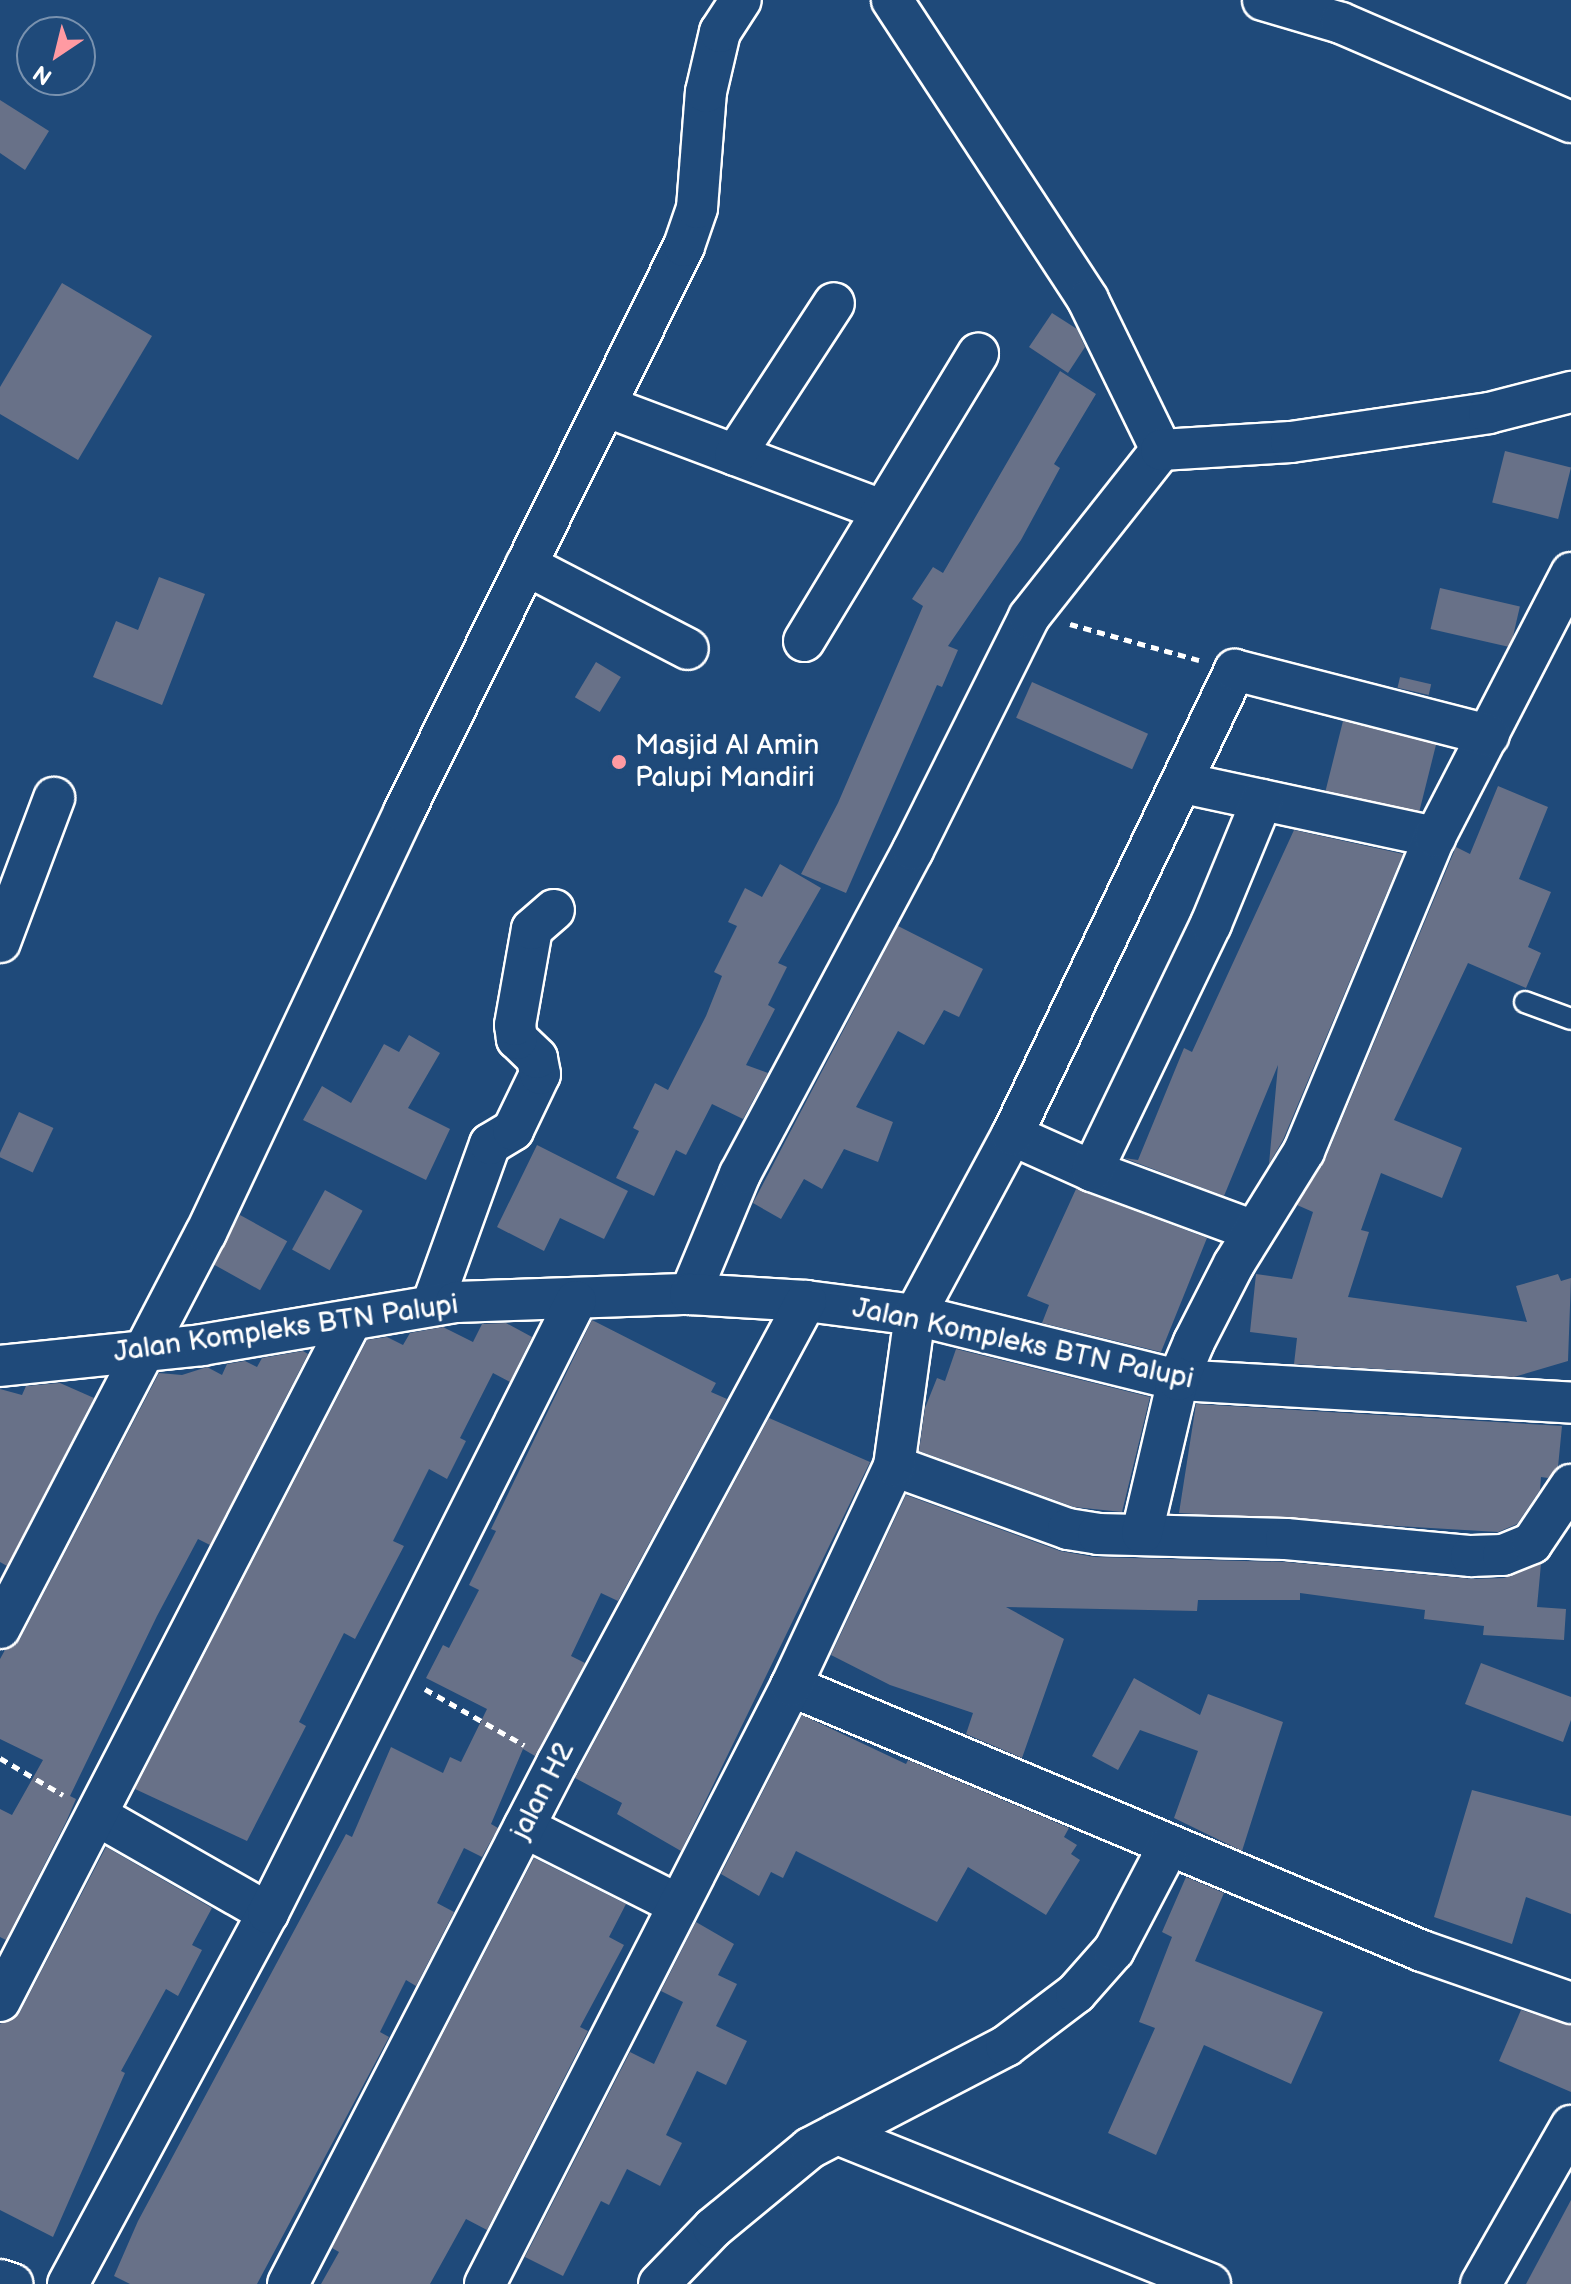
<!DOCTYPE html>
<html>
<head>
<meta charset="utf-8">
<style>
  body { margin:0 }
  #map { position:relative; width:1571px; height:2284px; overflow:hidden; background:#1f4a7a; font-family:"Balsamiq Sans",sans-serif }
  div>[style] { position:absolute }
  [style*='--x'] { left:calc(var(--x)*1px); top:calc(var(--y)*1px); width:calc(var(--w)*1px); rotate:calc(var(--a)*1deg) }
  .building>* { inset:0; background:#687188; transform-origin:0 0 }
  .path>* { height:5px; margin-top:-2.5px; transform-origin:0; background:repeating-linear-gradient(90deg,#fff 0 8px,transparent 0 14px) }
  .roads { filter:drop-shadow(2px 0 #fff) drop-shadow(-2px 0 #fff) drop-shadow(0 2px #fff) drop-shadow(0 -2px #fff) }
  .lane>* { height:20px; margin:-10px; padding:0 10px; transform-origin:10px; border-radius:10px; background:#1f4a7a }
  .street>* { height:40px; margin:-20px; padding:0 20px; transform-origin:20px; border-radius:20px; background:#1f4a7a }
  .dots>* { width:22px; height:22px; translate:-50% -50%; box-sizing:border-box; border:4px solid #1f4a7a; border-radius:50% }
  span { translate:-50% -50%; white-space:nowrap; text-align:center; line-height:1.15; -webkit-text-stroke:6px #1f4a7a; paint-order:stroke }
  .poi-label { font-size:28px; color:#fff }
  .left { translate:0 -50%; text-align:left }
  .street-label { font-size:28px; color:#fff }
  .north { position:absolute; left:16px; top:16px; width:80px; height:80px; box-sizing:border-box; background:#1f4a7a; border:2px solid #7992af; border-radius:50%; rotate:215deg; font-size:22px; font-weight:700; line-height:32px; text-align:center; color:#fff }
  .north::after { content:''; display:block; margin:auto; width:28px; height:36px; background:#ff9aa2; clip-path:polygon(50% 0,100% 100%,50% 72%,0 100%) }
</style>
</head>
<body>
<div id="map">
  <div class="building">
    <div style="clip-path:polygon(0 100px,49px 131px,25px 170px,0 153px)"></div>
    <div style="clip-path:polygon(62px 283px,152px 336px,78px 460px,0 414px,0 387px)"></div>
    <div style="clip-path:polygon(1052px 313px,1077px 329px,1085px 347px,1068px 373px,1029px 347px)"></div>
    <div style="clip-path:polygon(1060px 371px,1096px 394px,1054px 464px,1060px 468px,1021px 540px,948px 646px,958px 650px,942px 687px,937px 685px,846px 893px,801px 874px,838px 803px,923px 606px,912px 599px,933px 567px,943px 573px)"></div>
    <div style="left:1505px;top:451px;width:68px;height:53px;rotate:14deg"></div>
    <div style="clip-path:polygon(159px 577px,205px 594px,162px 705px,93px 677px,116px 621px,138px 630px)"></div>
    <div style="left:1440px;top:588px;width:82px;height:42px;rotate:13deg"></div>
    <div style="left:596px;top:662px;width:29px;height:41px;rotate:31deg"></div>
    <div style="left:1400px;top:677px;width:32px;height:11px;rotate:13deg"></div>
    <div style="left:1032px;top:682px;width:127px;height:39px;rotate:24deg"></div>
    <div style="left:1343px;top:721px;width:96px;height:72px;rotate:14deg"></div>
    <div style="clip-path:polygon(1498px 786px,1548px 807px,1519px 879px,1551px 892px,1528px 947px,1541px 953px,1526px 988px,1468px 963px,1394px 1120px,1462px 1148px,1442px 1198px,1381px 1173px,1361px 1230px,1369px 1232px,1348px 1297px,1527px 1322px,1516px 1286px,1558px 1274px,1561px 1281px,1571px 1278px,1568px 1361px,1514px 1377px,1294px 1364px,1297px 1338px,1250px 1332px,1256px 1274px,1292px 1279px,1313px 1212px,1297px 1205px,1325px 1160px,1456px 847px,1470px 854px)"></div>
    <div style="clip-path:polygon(1294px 830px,1403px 854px,1283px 1140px,1269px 1164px,1278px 1065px,1224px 1196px,1124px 1158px,1138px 1160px,1184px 1048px,1192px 1052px)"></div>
    <div style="clip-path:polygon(780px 864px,821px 888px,778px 963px,787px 967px,768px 1005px,775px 1009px,746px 1065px,768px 1073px,743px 1119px,712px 1104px,686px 1155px,676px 1150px,654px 1196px,616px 1178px,639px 1131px,633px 1128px,655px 1083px,668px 1090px,706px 1016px,722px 976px,714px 972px,737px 926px,728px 922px,745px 888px,762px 897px)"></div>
    <div style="clip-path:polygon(898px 926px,983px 969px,959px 1017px,944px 1010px,924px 1045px,898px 1031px,856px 1107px,893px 1122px,878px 1162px,844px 1149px,822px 1189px,804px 1179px,781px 1219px,753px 1203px)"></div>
    <div style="clip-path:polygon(409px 1035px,440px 1053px,408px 1108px,450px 1129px,426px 1180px,303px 1120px,322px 1086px,351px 1103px,384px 1044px,399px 1052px)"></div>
    <div style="left:19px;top:1112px;width:38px;height:49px;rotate:25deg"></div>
    <div style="clip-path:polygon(537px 1145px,628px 1191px,604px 1239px,560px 1218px,544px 1251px,497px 1227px)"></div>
    <div style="clip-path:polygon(1076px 1189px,1207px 1238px,1161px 1352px,1042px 1323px,1049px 1305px,1027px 1296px)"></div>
    <div style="left:325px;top:1190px;width:43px;height:68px;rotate:29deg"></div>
    <div style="left:240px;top:1215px;width:54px;height:56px;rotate:29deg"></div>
    <div style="clip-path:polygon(592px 1320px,716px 1383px,711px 1392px,727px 1399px,618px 1601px,601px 1593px,571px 1656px,585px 1663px,535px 1756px,523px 1749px,491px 1824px,498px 1828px,482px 1857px,464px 1848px,437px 1903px,454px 1912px,416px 1986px,406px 1980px,380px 2032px,389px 2037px,257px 2284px,130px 2284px,114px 2276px,138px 2221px,346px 1834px,352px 1837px,391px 1747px,443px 1773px,450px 1757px,461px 1762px,487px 1709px,426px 1678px,443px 1645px,449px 1648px,479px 1590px,469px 1585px,496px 1531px,491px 1529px)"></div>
    <div style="clip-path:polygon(506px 1323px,532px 1337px,510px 1382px,493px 1373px,460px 1438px,466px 1441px,447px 1479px,429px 1469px,393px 1541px,404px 1546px,355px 1639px,344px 1633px,299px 1722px,306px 1726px,247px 1841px,135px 1789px,367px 1340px,387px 1337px,403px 1345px,410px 1333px,443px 1327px,473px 1342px,482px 1324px)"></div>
    <div style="clip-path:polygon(956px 1349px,1150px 1397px,1122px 1512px,1074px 1507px,919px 1451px,925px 1408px,937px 1378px,945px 1381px)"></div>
    <div style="clip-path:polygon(303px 1351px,308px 1354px,210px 1545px,198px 1539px,157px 1616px,70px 1796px,76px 1799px,66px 1822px,6px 1940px,0 1937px,0 1809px,12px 1815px,43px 1760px,0 1739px,0 1659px,5px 1650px,20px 1639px,159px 1373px,182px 1375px,207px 1367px,222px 1375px,227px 1364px,245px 1361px,257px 1367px,262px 1358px)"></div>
    <div style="clip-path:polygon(60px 1383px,94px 1398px,7px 1566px,0 1562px,0 1389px,22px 1395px,26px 1386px)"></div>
    <div style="clip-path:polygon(1196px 1404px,1562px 1426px,1558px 1467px,1548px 1478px,1541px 1477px,1540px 1490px,1517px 1524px,1498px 1532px,1179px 1513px)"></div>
    <div style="clip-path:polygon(769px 1418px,870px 1462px,681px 1851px,617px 1814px,622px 1803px,575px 1778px)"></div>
    <div style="clip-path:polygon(906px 1495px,1060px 1551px,1094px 1557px,1285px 1562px,1472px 1579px,1504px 1578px,1541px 1564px,1537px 1607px,1566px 1609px,1564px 1640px,1483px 1635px,1484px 1626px,1424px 1619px,1425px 1610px,1300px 1593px,1300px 1600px,1198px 1600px,1197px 1611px,1006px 1607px,1064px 1639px,1022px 1758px,966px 1734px,973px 1713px,890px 1685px,831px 1655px)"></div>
    <div style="clip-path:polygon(1481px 1663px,1571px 1697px,1571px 1720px,1563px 1742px,1465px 1704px)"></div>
    <div style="clip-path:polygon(1134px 1678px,1200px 1715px,1208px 1694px,1283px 1722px,1242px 1851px,1174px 1818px,1198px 1751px,1140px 1730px,1118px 1770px,1092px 1756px)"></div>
    <div style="clip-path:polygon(802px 1715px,906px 1764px,908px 1760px,1069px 1828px,1064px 1837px,1077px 1845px,1071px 1854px,1080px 1860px,1046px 1915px,968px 1867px,937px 1922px,796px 1851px,783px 1878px,771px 1872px,759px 1896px,721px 1874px)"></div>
    <div style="clip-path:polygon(1472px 1790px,1571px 1816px,1571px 1914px,1526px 1897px,1512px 1944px,1434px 1917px)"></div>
    <div style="clip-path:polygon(106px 1847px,212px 1908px,192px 1945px,202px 1950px,178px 1996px,166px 1989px,121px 2071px,125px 2073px,53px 2237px,0 2210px,0 2024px,20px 2012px)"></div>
    <div style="clip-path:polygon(534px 1858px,626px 1904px,609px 1937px,624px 1945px,580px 2027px,588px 2031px,487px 2230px,466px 2219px,430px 2284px,321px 2284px,339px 2252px,332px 2248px)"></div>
    <div style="clip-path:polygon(1186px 1877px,1224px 1893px,1195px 1961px,1323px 2012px,1291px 2084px,1204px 2045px,1156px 2155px,1108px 2133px,1155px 2028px,1139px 2022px,1172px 1937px,1162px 1932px)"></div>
    <div style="clip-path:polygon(696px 1922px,734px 1944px,718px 1975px,737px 1984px,716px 2026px,747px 2041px,726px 2085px,697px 2071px,666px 2135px,682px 2143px,660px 2186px,627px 2169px,609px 2205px,601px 2201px,563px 2276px,525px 2257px,630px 2052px,654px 2064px,683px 2002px,661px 1991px)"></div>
    <div style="clip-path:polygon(1521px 2010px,1571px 2025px,1571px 2092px,1499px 2061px)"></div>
    <div style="clip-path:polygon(1571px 2200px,1571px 2284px,1526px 2284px)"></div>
  </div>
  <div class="path">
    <div style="--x:1070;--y:624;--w:134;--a:15.6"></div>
    <div style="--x:425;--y:1689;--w:114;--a:29.5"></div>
    <div style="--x:0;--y:1758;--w:73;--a:30.4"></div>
  </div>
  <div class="roads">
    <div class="lane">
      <div style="--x:1525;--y:1002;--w:49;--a:20.3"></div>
    </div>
    <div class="street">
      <div style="--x:892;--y:0;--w:358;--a:56.8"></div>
      <div style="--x:1088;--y:300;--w:167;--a:64"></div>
      <div style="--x:1263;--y:0;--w:81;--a:16.4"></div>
      <div style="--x:1341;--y:23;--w:250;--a:23.3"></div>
      <div style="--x:605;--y:406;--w:296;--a:20.6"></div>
      <div style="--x:735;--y:455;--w:181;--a:-56.9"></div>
      <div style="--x:526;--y:565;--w:182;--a:27.4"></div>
      <div style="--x:804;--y:641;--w:336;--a:-58.8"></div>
      <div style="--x:1183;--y:783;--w:258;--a:12.1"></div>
      <div style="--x:0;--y:942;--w:154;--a:-69.4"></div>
      <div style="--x:1012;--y:1135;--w:88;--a:24.2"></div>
      <div style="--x:1254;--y:1231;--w:173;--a:-159.7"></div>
      <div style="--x:1092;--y:1171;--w:274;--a:-64.3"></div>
      <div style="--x:1211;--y:924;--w:134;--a:-67.6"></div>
      <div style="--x:690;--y:1294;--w:130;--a:-67.4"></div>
      <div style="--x:740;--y:1174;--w:367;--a:-61.9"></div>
      <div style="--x:913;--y:850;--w:260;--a:-63.5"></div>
      <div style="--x:1029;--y:617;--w:213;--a:-51.7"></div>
      <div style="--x:1161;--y:450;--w:130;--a:-3.5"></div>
      <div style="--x:1291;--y:442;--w:200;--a:-8.3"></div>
      <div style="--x:1489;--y:413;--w:85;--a:-14.4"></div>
      <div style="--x:432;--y:1305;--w:171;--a:-70.2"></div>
      <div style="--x:490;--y:1144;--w:27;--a:-31"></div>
      <div style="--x:513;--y:1130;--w:62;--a:-64.3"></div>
      <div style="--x:540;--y:1074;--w:16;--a:-101"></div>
      <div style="--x:537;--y:1058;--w:28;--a:-136"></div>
      <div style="--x:517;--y:1039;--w:14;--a:-98"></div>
      <div style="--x:515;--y:1025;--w:97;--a:-80"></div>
      <div style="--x:532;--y:929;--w:29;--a:-41"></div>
      <div style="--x:0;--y:1366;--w:203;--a:-5.9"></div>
      <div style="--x:202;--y:1345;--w:258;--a:-9.6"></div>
      <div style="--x:456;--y:1302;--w:234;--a:-2"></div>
      <div style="--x:690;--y:1294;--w:116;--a:3.5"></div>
      <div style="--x:806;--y:1301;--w:110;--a:7.3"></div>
      <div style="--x:915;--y:1315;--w:271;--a:13.9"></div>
      <div style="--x:1178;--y:1380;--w:394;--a:3.3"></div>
      <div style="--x:894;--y:1466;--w:185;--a:19.9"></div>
      <div style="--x:1068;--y:1529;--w:30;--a:9"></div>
      <div style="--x:1098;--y:1534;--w:188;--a:1.5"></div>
      <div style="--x:1286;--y:1539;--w:186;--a:5.3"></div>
      <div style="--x:1471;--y:1556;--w:32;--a:-2"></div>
      <div style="--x:1503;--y:1555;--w:31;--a:-22"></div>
      <div style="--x:1532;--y:1543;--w:70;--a:-56.1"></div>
      <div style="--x:1142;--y:1533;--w:157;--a:-76.8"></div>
      <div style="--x:1178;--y:1380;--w:41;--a:-67.2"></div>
      <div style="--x:1194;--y:1342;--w:88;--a:-62.9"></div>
      <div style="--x:1234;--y:1264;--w:133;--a:-58.2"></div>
      <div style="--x:1304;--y:1151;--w:340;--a:-67.4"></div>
      <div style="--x:1435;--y:837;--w:297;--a:-62.7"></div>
      <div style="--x:0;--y:1628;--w:445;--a:-62.5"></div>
      <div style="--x:206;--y:1233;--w:465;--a:-64.8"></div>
      <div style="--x:404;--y:812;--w:631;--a:-63.68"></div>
      <div style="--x:684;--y:246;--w:40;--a:-71.1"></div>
      <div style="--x:697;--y:208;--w:116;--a:-85.6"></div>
      <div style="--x:706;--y:92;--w:62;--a:-76.9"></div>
      <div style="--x:720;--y:32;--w:38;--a:-57"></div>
      <div style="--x:791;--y:1686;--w:684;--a:22.78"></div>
      <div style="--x:1422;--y:1951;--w:158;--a:19.2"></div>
      <div style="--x:98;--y:1816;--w:196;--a:29.7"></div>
      <div style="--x:524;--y:1827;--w:171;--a:26.7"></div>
      <div style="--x:0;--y:2001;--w:765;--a:-62.7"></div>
      <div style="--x:837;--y:2134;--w:402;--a:21.9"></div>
      <div style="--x:0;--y:2280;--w:13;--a:18"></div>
      <div style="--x:68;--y:2284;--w:421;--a:-61.7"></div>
      <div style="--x:268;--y:1913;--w:685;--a:-63.29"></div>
      <div style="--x:288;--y:2284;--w:586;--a:-62.69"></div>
      <div style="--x:557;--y:1763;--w:525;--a:-61.68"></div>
      <div style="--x:485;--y:2284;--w:672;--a:-62.9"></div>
      <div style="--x:791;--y:1686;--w:243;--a:-64.9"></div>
      <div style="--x:894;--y:1466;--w:152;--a:-82.1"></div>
      <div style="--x:915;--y:1315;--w:204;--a:-61.7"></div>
      <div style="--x:1012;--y:1135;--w:516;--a:-64.38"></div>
      <div style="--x:1235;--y:670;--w:262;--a:14.4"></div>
      <div style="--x:659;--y:2284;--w:78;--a:-46"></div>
      <div style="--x:713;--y:2228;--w:126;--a:-39.5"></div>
      <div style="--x:810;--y:2148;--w:221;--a:-27.5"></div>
      <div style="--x:1006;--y:2046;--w:88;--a:-37.1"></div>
      <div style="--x:1076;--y:1993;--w:57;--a:-48.5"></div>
      <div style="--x:1114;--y:1950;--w:116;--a:-62.3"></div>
      <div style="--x:1481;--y:2284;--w:182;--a:-60.3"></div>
    </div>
  </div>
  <div class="dots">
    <div style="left:619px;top:762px;background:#ff9aa2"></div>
  </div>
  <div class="poi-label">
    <span class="left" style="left:635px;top:762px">Masjid Al Amin<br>Palupi Mandiri</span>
  </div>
  <div class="street-label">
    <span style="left:286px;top:1329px;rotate:-8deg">Jalan Kompleks BTN Palupi</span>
    <span style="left:1023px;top:1344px;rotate:12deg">Jalan Kompleks BTN Palupi</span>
    <span style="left:543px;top:1791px;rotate:-63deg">jalan H2</span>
  </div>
  <div class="north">N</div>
</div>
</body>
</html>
